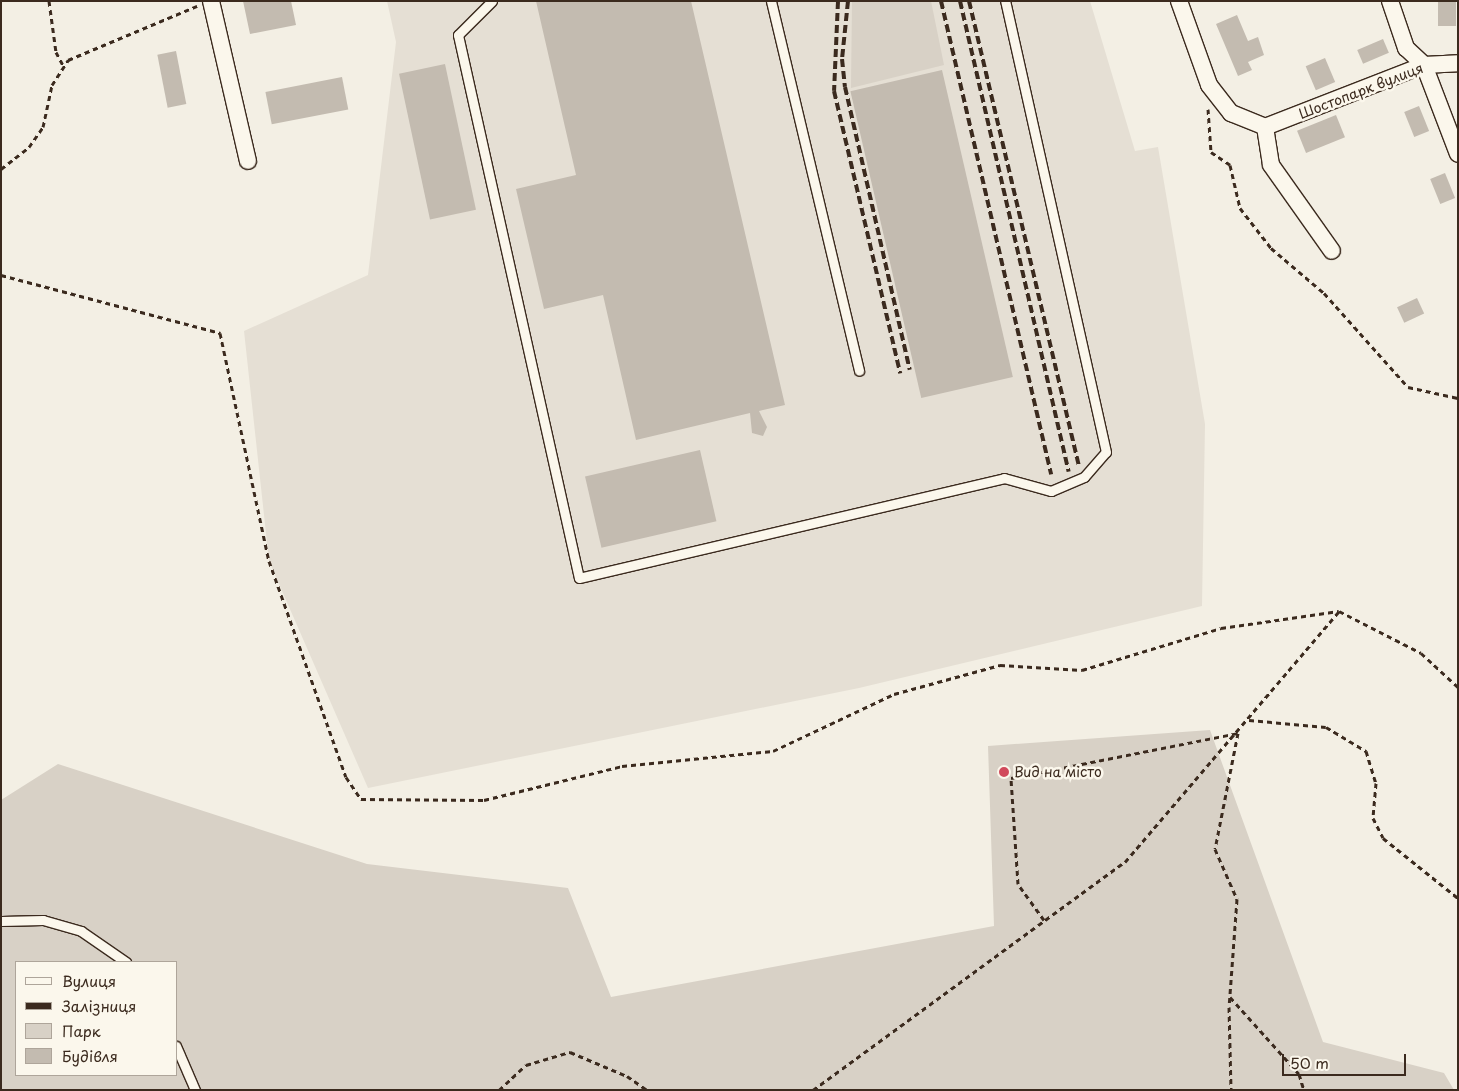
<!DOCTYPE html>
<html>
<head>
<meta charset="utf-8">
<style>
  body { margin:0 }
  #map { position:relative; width:1459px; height:1091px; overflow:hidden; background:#f3efe4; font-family:"Playpen Sans",sans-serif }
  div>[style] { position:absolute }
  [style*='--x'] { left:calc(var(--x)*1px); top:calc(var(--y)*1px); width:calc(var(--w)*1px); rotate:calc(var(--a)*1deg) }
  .built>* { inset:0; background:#e5dfd4 }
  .green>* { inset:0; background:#d8d1c6 }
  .building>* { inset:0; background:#c3bbb0; transform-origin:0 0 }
  .path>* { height:3px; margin-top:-1.5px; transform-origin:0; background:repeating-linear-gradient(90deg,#3b2a1e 0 5px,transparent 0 9px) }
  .roads { filter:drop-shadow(1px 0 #3b2a1e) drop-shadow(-1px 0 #3b2a1e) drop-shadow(0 1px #3b2a1e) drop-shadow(0 -1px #3b2a1e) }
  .lane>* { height:9px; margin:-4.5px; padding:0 4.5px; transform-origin:4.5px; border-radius:4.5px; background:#fbf7ec }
  .street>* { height:16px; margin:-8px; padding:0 8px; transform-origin:8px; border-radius:8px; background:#fbf7ec }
  .rail>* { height:4px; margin-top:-2px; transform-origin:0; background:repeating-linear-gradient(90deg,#3b2a1e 0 8px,transparent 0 12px) }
  .dots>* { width:14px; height:14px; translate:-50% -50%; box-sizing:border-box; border:2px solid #fbf7ec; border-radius:50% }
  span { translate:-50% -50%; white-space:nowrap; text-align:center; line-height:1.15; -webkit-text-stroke:5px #fbf7ec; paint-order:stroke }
  .street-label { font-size:14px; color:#3b2a1e }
  .poi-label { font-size:14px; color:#3b2a1e }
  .left { translate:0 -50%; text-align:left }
  .frame { position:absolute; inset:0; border:2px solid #3b2a1e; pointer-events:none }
  .legend { position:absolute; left:15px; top:961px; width:162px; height:115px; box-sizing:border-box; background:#fbf7ec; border:1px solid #aea59a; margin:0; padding:6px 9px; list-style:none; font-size:15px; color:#3b2a1e }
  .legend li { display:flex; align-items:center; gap:10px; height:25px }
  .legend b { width:25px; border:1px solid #aea59a }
  .scale { position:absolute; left:1282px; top:1054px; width:124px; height:22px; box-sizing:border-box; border:2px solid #3b2a1e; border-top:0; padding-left:6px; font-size:15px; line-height:18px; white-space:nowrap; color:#3b2a1e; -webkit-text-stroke:4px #fbf7ec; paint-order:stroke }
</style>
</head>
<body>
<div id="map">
  <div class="built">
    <div style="clip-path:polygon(387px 1px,1090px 1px,1135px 151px,1158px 147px,1205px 424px,1202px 606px,859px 688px,368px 788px,269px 561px,244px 331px,368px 275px,396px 42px)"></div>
  </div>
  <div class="green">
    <div style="clip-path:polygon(852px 1px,931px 1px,944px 65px,851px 88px)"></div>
    <div style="clip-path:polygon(evenodd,1210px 730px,1323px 1042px,1444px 1073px,1454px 1090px,1px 1090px,1px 800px,58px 764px,367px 864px,568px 888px,611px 997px,994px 926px,988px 746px,1210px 730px,16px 962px,176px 962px,176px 1075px,16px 1075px,16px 962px)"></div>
  </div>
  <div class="building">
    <div style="clip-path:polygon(243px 1px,291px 1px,296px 25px,250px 34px)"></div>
    <div style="clip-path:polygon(536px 1px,691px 1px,785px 405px,759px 411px,767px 427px,763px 436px,752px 433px,750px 413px,636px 440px,603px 295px,544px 309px,516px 189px,576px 175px)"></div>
    <div style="left:1438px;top:1px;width:18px;height:25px"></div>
    <div style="clip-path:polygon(1237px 15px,1248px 41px,1258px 37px,1264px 55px,1248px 62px,1252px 70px,1238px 76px,1216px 24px)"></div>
    <div style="left:1383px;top:39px;width:15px;height:28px;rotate:67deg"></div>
    <div style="left:176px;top:51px;width:54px;height:19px;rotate:79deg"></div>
    <div style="left:1325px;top:58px;width:26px;height:21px;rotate:67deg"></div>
    <div style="left:445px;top:64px;width:149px;height:47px;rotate:78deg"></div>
    <div style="left:942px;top:70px;width:315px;height:94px;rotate:77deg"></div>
    <div style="left:342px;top:77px;width:33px;height:78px;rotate:79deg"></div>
    <div style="left:1419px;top:106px;width:27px;height:16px;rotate:68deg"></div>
    <div style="left:1336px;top:115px;width:24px;height:42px;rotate:68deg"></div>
    <div style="left:1445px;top:173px;width:27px;height:16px;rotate:68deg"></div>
    <div style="left:1417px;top:298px;width:17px;height:22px;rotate:65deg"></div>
    <div style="left:700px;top:450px;width:73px;height:118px;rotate:77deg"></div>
  </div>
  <div class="path">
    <div style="--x:49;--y:1;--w:51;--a:82.2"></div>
    <div style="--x:56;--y:52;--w:17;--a:62"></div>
    <div style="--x:1208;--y:109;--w:43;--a:86"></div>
    <div style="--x:1211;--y:152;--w:23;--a:34"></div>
    <div style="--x:1230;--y:165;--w:44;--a:76.9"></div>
    <div style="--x:1240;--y:208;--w:51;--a:52.2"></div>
    <div style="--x:1271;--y:248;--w:70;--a:40.3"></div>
    <div style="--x:1324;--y:293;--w:126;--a:48.2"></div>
    <div style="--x:1408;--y:387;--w:51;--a:12.4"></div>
    <div style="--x:1;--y:169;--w:36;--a:-38"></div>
    <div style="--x:29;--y:147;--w:24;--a:-55"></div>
    <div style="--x:43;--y:127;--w:43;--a:-77.9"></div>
    <div style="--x:52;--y:85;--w:30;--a:-57"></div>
    <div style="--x:68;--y:60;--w:140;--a:-22.7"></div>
    <div style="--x:1;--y:275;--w:227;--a:14.8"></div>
    <div style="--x:220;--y:333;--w:233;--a:77.9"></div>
    <div style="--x:269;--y:561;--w:229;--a:70.4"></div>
    <div style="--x:346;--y:777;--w:27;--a:56"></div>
    <div style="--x:361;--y:799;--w:123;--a:0.5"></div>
    <div style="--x:484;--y:800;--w:142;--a:-13.8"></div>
    <div style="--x:622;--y:766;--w:152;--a:-5.7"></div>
    <div style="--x:773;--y:751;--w:134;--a:-25.2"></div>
    <div style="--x:894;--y:694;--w:110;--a:-15.3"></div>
    <div style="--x:1000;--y:665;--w:82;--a:3.5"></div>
    <div style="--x:1082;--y:670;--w:145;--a:-16.8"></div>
    <div style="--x:1221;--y:628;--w:119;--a:-8.2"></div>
    <div style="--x:1249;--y:720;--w:77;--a:5.2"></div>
    <div style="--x:1326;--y:727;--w:47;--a:31"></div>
    <div style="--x:1366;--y:751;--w:34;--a:73"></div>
    <div style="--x:1376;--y:783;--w:35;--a:95"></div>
    <div style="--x:1373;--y:818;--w:22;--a:63"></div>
    <div style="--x:1383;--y:838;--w:96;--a:38.7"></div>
    <div style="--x:1044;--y:920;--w:44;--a:-125.8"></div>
    <div style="--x:1018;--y:884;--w:106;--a:-93.8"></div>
    <div style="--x:1011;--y:778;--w:231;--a:-11.2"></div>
    <div style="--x:1238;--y:733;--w:118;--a:101.2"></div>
    <div style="--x:1215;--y:849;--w:55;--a:66.3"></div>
    <div style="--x:1237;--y:899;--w:108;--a:94.2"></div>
    <div style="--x:1229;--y:1007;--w:83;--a:88.6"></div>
    <div style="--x:1230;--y:997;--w:103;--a:48.1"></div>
    <div style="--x:1299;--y:1074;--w:17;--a:73"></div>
    <div style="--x:499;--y:1090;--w:37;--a:-43"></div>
    <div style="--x:526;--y:1065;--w:46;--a:-16.5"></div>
    <div style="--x:570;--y:1052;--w:62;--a:22.8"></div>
    <div style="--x:627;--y:1076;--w:24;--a:35"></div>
    <div style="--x:813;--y:1090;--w:386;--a:-36.2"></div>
    <div style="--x:1125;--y:862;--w:330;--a:-49.5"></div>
    <div style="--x:1339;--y:611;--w:92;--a:27.1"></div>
    <div style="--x:1421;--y:653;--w:50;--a:42.6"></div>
  </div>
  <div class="roads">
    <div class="lane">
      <div style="--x:492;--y:1;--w:48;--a:135"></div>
      <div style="--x:458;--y:35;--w:556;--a:77.44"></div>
      <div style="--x:579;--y:578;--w:437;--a:-13.2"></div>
      <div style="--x:1004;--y:478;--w:49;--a:15.5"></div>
      <div style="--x:1051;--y:491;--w:36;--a:-23"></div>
      <div style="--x:1084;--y:477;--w:33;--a:-49"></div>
      <div style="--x:1106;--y:452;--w:462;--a:-102.6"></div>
      <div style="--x:771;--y:1;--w:380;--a:76.6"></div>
      <div style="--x:1;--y:921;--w:42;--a:-1.4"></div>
      <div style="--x:43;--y:920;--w:40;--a:16"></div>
      <div style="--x:81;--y:931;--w:55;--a:34.6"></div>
      <div style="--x:176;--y:1046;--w:48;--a:66.6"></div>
    </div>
    <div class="street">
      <div style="--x:211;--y:1;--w:164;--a:77"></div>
      <div style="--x:1179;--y:1;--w:89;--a:70.3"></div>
      <div style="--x:1209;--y:85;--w:36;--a:52"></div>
      <div style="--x:1231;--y:113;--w:37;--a:22"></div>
      <div style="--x:1265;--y:127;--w:38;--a:81"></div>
      <div style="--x:1271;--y:165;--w:105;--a:54.7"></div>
      <div style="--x:1390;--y:1;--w:50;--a:71.2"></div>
      <div style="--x:1406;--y:48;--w:25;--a:43"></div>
      <div style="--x:1424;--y:65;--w:95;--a:69.1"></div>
      <div style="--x:1265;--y:127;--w:171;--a:-21.3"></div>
      <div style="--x:1424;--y:65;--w:34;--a:-3"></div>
    </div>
  </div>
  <div class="rail">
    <div style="--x:838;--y:1;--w:90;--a:92.5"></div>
    <div style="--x:834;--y:91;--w:290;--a:76.8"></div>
    <div style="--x:848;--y:1;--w:58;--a:95.9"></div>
    <div style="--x:842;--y:59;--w:28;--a:84"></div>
    <div style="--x:845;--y:87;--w:290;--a:77.1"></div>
    <div style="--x:941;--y:1;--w:486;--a:76.9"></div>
    <div style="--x:960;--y:1;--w:483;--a:77"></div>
    <div style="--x:969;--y:1;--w:479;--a:76.7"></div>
  </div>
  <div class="dots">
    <div style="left:1004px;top:772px;background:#d1495b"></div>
  </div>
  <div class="street-label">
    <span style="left:1361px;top:91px;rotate:-21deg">Шостопарк вулиця</span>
  </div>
  <div class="poi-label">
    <span class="left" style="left:1014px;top:772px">Вид на місто</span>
  </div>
  <div class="frame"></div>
  <ul class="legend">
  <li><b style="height:6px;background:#fbf7ec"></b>Вулиця</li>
  <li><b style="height:6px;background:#3b2a1e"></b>Залізниця</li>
  <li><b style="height:14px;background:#d8d1c6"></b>Парк</li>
  <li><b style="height:14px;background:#c3bbb0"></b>Будівля</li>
  </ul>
  <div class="scale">50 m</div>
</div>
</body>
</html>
